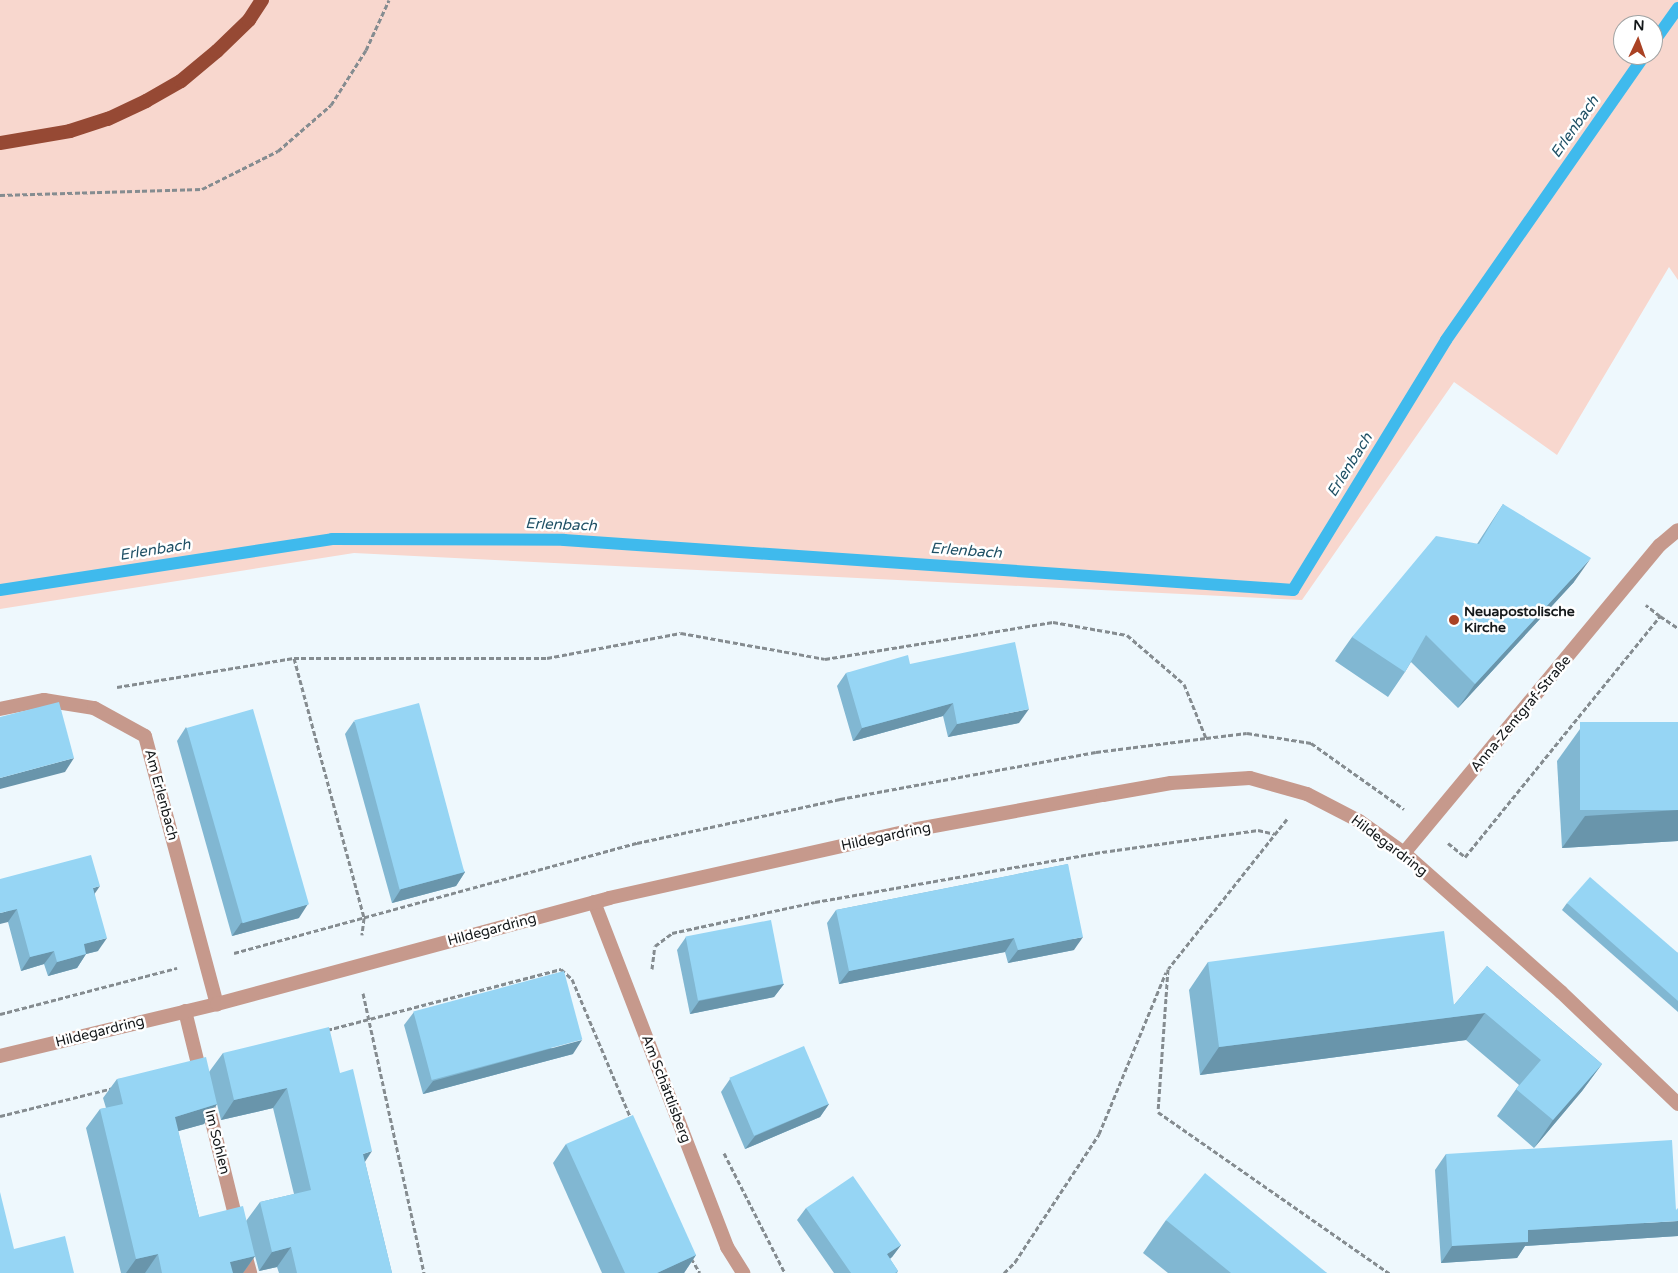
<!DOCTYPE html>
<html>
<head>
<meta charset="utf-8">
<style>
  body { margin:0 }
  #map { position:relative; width:1678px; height:1273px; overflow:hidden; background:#eef8fd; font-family:"Varela Round",sans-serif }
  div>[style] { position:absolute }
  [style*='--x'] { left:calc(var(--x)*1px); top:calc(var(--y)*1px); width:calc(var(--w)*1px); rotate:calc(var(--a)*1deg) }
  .green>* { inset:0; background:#f8d7ce }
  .stream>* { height:12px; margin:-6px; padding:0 6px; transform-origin:6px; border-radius:6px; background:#3fbaed }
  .path>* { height:3px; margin-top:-1.5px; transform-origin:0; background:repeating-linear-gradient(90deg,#858c90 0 5px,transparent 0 7.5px) }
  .minor>* { height:14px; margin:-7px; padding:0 7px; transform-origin:7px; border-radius:7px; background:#c6998c }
  .primary>* { height:14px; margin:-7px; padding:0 7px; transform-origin:7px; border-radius:7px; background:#964934 }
  .wall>* { inset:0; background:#81b7d2 }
  .shaded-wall>* { inset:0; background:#6995ab }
  .building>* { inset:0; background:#96d5f4; transform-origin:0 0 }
  .dots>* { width:14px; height:14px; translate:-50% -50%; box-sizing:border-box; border:2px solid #fff; border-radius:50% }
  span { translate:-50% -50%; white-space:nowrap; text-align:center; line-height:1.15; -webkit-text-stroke:5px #fff; paint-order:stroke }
  .poi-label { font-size:14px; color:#14181a; font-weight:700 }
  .left { translate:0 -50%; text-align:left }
  .street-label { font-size:14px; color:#14181a }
  .water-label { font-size:15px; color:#205166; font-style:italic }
  .north { position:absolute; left:1613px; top:15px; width:50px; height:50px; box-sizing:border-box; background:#fff; border:1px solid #a1a3a3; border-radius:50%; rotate:3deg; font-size:14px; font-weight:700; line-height:20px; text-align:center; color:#14181a }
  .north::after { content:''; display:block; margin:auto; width:18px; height:22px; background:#aa4224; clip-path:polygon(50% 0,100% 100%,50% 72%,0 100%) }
</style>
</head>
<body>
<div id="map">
  <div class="green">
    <div style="clip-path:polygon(evenodd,0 0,1678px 0,1678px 280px,1669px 267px,1557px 455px,1454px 382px,1302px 600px,354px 553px,0 609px,0 0,1623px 25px,1653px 25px,1653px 55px,1623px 55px,1623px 25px)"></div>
  </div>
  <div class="stream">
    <div style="--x:1653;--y:43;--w:43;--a:-54.5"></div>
    <div style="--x:0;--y:590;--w:336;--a:-8.7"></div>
    <div style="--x:332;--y:539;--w:232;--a:0.2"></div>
    <div style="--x:564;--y:540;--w:731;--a:3.92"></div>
    <div style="--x:1293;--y:590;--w:293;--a:-58.5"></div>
    <div style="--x:1446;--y:340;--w:348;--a:-55.1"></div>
  </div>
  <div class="path">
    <div style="--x:0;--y:195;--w:202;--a:-1.7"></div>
    <div style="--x:202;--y:189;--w:85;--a:-26.6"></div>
    <div style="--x:278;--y:151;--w:70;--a:-41"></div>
    <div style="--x:331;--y:105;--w:65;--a:-57.5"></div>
    <div style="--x:366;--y:50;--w:55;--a:-65.3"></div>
    <div style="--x:1660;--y:616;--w:22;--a:34"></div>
    <div style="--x:294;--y:658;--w:269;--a:74.9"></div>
    <div style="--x:364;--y:918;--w:17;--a:97"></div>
    <div style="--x:117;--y:687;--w:179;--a:-9.3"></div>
    <div style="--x:294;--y:658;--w:253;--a:0"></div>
    <div style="--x:547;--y:658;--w:136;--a:-10.6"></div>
    <div style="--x:681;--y:633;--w:146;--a:10.2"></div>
    <div style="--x:825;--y:659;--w:231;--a:-9.2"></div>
    <div style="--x:1053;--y:622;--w:75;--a:10"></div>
    <div style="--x:1127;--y:635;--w:75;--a:40.7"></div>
    <div style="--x:1184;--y:684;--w:58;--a:67.8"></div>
    <div style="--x:1287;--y:819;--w:191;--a:128.4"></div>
    <div style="--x:1168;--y:969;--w:143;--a:94"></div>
    <div style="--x:1158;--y:1112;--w:282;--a:34.9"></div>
    <div style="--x:1448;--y:843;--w:22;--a:39"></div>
    <div style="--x:1465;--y:857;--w:310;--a:-51"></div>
    <div style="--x:1660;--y:616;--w:18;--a:-142"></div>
    <div style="--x:234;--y:953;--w:418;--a:-15.3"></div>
    <div style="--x:637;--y:843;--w:208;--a:-12.2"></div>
    <div style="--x:840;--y:799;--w:260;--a:-10.4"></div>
    <div style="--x:1096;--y:752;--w:111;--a:-7.3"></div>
    <div style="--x:1206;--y:738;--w:41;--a:-7"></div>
    <div style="--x:1247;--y:733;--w:65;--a:8.9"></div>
    <div style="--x:1311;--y:743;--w:114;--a:35.4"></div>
    <div style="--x:652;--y:969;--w:23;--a:-83"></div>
    <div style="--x:655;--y:946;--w:21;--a:-37"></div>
    <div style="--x:672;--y:933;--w:146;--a:-12.2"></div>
    <div style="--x:815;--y:902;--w:284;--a:-9.9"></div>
    <div style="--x:1095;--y:853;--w:165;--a:-8"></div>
    <div style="--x:1258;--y:830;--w:17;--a:13"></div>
    <div style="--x:363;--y:993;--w:287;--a:77.7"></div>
    <div style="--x:0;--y:1014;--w:183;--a:-14.6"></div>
    <div style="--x:327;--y:1030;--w:242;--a:-14.6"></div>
    <div style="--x:561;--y:969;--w:15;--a:42"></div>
    <div style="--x:572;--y:979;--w:152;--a:67.1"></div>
    <div style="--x:0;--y:1116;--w:116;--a:-13.9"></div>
    <div style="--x:724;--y:1153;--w:135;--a:63.1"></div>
    <div style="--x:691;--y:1258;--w:17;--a:59"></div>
    <div style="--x:1004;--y:1273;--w:16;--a:-45"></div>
    <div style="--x:1015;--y:1262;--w:153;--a:-56.7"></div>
    <div style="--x:1099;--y:1134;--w:175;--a:-67.5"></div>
  </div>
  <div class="minor">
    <div style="--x:0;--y:709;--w:45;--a:-11.6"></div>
    <div style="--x:44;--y:700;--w:51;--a:9.1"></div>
    <div style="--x:94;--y:708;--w:58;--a:28.8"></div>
    <div style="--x:145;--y:736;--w:278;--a:75"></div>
    <div style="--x:1404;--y:853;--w:400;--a:-50.3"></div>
    <div style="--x:1660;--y:545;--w:23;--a:-40"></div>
    <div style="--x:594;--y:902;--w:370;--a:68.9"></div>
    <div style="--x:727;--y:1247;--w:31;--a:58"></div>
    <div style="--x:185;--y:1011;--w:67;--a:76.2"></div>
    <div style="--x:0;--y:1056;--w:223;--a:-13.5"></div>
    <div style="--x:217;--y:1004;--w:406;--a:-15.1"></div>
    <div style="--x:609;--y:898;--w:311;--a:-12.6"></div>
    <div style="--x:912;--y:830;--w:194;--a:-10.4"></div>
    <div style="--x:1103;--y:795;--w:69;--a:-10"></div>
    <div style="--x:1171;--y:783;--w:79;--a:-3.6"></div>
    <div style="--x:1250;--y:778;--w:59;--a:15.7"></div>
    <div style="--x:1307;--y:794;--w:59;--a:27.4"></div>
    <div style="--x:1359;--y:821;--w:55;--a:35.4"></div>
    <div style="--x:1404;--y:853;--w:210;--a:41.5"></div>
    <div style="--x:1561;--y:992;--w:162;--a:43.7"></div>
    <div style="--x:206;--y:1097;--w:134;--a:76.2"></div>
    <div style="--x:244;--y:1250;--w:24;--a:75"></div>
  </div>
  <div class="primary">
    <div style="--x:0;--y:143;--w:71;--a:-9.7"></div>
    <div style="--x:70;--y:131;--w:40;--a:-18"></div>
    <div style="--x:108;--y:119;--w:42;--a:-25.3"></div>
    <div style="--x:146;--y:101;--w:40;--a:-29.7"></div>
    <div style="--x:181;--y:81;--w:47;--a:-39.8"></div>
    <div style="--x:217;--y:51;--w:45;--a:-44.1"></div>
    <div style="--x:249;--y:20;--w:24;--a:-57"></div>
  </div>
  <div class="wall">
    <div style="clip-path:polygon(1503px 504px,1574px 582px,1458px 708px,1411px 662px,1405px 672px,1388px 697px,1335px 661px,1352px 637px,1477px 544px)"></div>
    <div style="clip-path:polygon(910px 664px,1019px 723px,948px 737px,943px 716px,853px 741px,837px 686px,846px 673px)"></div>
    <div style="clip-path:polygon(354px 721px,465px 872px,456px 886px,392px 903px,345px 734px)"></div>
    <div style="clip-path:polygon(1678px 722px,1678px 841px,1562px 848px,1557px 761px,1580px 729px)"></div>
    <div style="clip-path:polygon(186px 727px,299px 918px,232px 936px,177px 741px)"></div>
    <div style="clip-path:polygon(1068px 864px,1074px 950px,1008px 963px,1005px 952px,839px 984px,827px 923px,836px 910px)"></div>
    <div style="clip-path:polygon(0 879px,95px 894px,98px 951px,86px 954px,77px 968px,48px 976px,44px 964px,21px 971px,8px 922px)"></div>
    <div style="clip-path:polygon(1567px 903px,1678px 953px,1678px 1012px,1562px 910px)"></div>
    <div style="clip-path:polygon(686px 937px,784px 984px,774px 997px,690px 1014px,677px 950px)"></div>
    <div style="clip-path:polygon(1208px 962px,1454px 1005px,1487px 966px,1602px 1064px,1582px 1091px,1534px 1148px,1497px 1116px,1519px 1085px,1466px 1040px,1200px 1075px,1189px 990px)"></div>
    <div style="clip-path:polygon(414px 1012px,573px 1054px,423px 1094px,404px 1025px)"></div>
    <div style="clip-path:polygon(evenodd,223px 1053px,340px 1073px,365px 1162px,392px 1273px,279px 1273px,277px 1267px,259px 1271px,255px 1256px,243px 1273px,121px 1273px,86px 1128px,100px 1109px,106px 1108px,103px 1098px,117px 1079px,209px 1072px,223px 1053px,217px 1104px,221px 1120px,273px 1108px,294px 1194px,260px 1202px,246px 1221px,199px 1217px,178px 1131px,204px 1124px,217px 1104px)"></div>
    <div style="clip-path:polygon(730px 1079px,829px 1104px,820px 1117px,745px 1149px,721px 1092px)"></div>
    <div style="clip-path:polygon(566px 1144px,696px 1255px,684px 1273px,602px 1273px,553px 1163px)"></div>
    <div style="clip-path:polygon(1446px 1154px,1678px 1236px,1525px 1246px,1517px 1258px,1441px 1263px,1435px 1170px)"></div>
    <div style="clip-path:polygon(806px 1208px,901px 1245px,892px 1257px,890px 1259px,898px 1271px,897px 1273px,834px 1273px,797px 1220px)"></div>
    <div style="clip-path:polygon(1166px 1220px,1327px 1273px,1168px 1273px,1143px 1253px)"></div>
  </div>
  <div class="shaded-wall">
    <div style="clip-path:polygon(1591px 558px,1574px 582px,1458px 708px,1475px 684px)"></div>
    <div style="clip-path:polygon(953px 703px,943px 716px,853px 741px,862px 728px)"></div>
    <div style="clip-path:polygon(1029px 709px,1019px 723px,948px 737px,957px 724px)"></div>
    <div style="clip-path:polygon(74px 758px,65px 772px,0 789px,0 778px)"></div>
    <div style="clip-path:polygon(1678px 810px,1678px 841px,1562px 848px,1585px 816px)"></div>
    <div style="clip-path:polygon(465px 872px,456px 886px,392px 903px,401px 889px)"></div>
    <div style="clip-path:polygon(100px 886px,91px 899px,93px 888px)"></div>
    <div style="clip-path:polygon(308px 904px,299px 918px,232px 936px,241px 923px)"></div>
    <div style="clip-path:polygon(17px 909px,8px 922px,0 924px,0 913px)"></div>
    <div style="clip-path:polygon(1083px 937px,1074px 950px,1008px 963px,1018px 950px)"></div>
    <div style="clip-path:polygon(107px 938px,98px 951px,74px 957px,84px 944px)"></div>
    <div style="clip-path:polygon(1014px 938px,1005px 952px,839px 984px,849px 971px)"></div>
    <div style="clip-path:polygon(54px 951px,44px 964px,21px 971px,30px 957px)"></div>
    <div style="clip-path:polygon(86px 954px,77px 968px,48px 976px,57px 962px)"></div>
    <div style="clip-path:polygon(784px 984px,774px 997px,690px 1014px,699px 1001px)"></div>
    <div style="clip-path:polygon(1485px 1013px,1466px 1040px,1200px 1075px,1219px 1047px)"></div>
    <div style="clip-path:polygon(582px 1040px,573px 1054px,423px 1094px,433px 1081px)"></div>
    <div style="clip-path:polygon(1602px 1064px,1582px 1091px,1534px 1148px,1553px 1120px)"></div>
    <div style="clip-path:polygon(287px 1088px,273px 1108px,221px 1120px,234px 1100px)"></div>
    <div style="clip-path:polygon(217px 1104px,204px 1124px,161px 1136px,175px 1117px)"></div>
    <div style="clip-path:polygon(829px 1104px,820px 1117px,745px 1149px,755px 1136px)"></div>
    <div style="clip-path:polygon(372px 1151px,359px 1171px,363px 1154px)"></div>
    <div style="clip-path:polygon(1678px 1221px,1678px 1236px,1525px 1246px,1517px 1258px,1441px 1263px,1452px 1246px,1528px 1230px)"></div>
    <div style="clip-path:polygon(901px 1245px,892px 1257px,878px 1267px,887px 1254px)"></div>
    <div style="clip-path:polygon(291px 1247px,277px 1267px,259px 1271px,272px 1252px)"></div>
    <div style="clip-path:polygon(158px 1254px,145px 1273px,126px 1273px,136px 1259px)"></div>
    <div style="clip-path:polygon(696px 1255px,684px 1273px,657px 1273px)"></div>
    <div style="clip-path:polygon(255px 1256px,243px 1273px,223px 1273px,230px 1262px)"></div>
  </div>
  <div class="building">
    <div style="clip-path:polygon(1503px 504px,1591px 558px,1475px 684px,1426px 635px,1405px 672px,1352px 637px,1436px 536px,1479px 544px)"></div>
    <div style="clip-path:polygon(1015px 642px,1029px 709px,957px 724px,953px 703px,862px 728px,846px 673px,908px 655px,910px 664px)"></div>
    <div style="clip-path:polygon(59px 702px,74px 758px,0 778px,0 717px)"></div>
    <div style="left:419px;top:703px;width:175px;height:67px;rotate:75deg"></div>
    <div style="left:253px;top:709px;width:203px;height:69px;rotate:74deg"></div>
    <div style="left:1678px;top:722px;width:88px;height:98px;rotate:90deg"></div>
    <div style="clip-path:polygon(91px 855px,100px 886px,93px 888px,107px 938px,84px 944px,86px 954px,57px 962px,54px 951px,30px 957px,17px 909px,0 913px,0 879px)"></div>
    <div style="clip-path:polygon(1068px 864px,1083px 937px,1018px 950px,1014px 938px,849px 971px,836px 910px)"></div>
    <div style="clip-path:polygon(1590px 877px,1678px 953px,1678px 1001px,1567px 903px)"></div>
    <div style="left:771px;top:920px;width:65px;height:87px;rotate:79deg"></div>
    <div style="clip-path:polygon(1444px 931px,1454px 1005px,1487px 966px,1602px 1064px,1553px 1120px,1516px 1089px,1541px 1060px,1485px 1013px,1219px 1047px,1208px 962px)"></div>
    <div style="left:564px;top:971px;width:71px;height:156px;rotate:75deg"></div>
    <div style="clip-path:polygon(329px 1027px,340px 1073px,353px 1069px,372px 1151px,363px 1154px,392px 1273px,297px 1273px,291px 1247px,272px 1252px,260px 1202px,311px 1190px,287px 1088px,234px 1100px,223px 1053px)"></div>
    <div style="left:804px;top:1046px;width:63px;height:81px;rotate:67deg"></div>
    <div style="clip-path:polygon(206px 1057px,217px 1104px,175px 1117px,199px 1217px,243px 1206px,255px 1256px,230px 1262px,233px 1273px,162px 1273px,158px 1254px,136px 1259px,100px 1109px,123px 1104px,117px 1079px)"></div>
    <div style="clip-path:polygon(633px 1115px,696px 1255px,657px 1273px,625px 1273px,566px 1144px)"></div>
    <div style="clip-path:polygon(1672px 1140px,1676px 1210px,1678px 1208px,1678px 1221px,1528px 1230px,1528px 1242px,1452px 1246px,1446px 1154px)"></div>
    <div style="clip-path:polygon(1205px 1173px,1327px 1273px,1231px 1273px,1166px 1220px)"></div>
    <div style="clip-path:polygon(853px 1176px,901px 1245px,887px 1254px,898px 1271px,895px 1273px,851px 1273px,806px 1208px)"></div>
    <div style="clip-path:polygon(0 1192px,14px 1249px,65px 1236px,74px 1273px,0 1273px)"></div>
  </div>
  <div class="dots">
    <div style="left:1454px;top:620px;background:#aa4224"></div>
  </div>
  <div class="poi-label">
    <span class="left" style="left:1464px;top:620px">Neuapostolische<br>Kirche</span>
  </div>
  <div class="street-label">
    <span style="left:1521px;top:714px;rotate:-50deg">Anna-Zentgraf-Straße</span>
    <span style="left:161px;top:795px;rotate:75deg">Am Erlenbach</span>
    <span style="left:886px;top:837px;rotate:-12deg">Hildegardring</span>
    <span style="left:1389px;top:846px;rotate:37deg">Hildegardring</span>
    <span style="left:492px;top:930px;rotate:-15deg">Hildegardring</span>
    <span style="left:100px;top:1032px;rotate:-14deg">Hildegardring</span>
    <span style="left:666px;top:1089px;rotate:69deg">Am Schättlisberg</span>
    <span style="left:217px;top:1142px;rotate:76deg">Im Sohlen</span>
  </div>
  <div class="water-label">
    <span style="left:1575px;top:127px;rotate:-55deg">Erlenbach</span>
    <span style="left:1350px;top:465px;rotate:-58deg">Erlenbach</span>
    <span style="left:561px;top:525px;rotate:2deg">Erlenbach</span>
    <span style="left:155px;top:550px;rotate:-9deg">Erlenbach</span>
    <span style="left:966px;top:551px;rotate:4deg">Erlenbach</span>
  </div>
  <div class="north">N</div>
</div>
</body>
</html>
